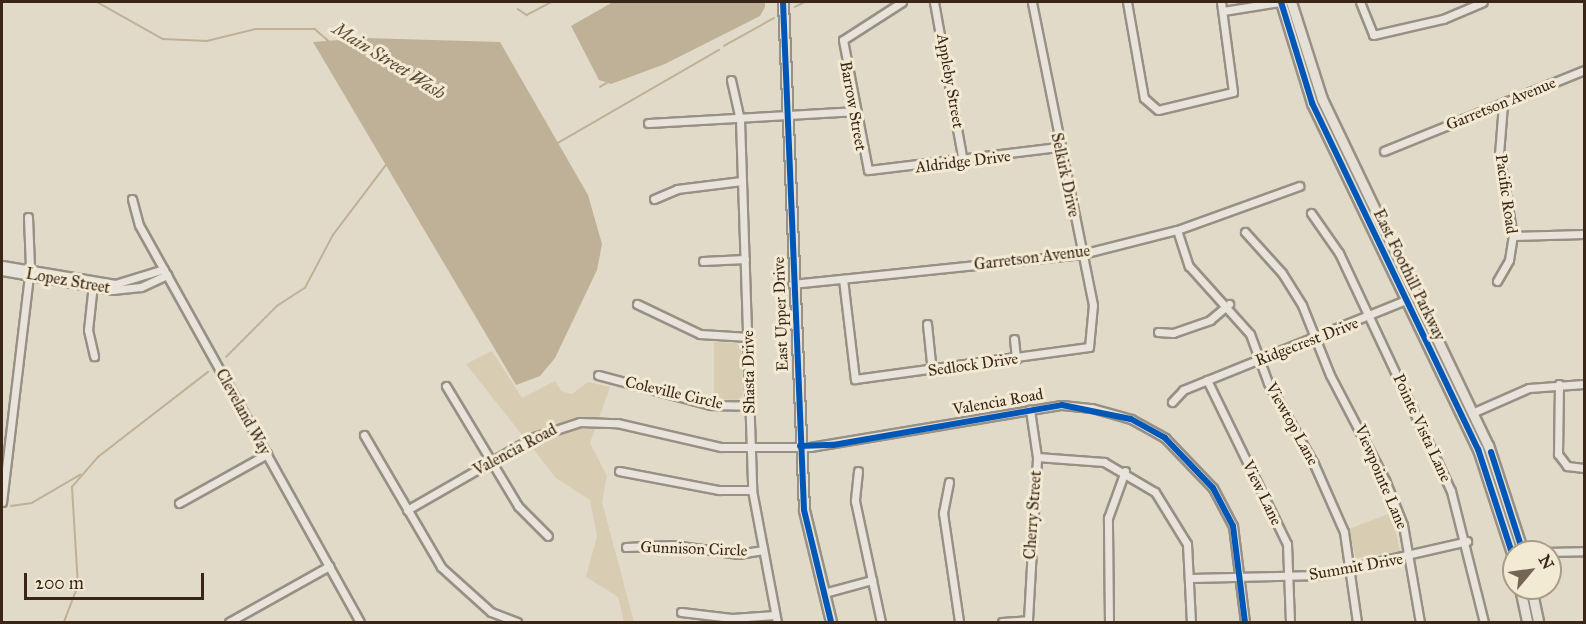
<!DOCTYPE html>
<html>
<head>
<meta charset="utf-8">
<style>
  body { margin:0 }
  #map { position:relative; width:1586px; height:624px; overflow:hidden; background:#e2dac8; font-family:"IM FELL Great Primer",serif }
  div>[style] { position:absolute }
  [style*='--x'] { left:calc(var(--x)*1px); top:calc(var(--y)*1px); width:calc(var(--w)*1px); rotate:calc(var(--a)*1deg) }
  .green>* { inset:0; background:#d8ccb3 }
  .water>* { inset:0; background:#bfb198 }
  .stream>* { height:1.5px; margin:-0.75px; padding:0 0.75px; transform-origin:0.75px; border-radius:0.75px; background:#bfb198 }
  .roads { filter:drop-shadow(2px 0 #979084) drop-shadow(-2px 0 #979084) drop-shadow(0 2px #979084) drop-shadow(0 -2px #979084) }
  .minor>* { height:7px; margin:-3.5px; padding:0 3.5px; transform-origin:3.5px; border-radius:3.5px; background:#e8e4db }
  .major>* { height:9px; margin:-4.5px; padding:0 4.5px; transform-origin:4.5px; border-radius:4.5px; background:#e5e0d5 }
  .cycleway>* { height:6px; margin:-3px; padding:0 3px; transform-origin:3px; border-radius:3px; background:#0057b8 }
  span { translate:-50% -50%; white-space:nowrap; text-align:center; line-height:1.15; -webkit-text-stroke:6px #f3ead4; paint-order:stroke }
  .street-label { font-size:16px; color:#3a2616 }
  .water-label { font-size:18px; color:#5d4b37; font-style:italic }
  .frame { position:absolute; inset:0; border:3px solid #3a2616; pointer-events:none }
  .north { position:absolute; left:1502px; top:540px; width:60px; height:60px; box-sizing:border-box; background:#f3ead4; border:2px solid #a99c88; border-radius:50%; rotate:61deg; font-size:16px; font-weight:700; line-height:24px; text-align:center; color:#3a2616 }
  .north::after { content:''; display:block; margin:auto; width:21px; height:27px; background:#756554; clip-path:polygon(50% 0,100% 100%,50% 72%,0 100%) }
  .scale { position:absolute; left:24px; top:573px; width:180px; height:27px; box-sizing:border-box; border:3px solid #3a2616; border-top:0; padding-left:8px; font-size:18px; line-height:21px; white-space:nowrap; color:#3a2616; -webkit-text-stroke:4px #f3ead4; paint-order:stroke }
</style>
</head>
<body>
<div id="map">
  <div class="green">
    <div style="clip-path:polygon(714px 342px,736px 343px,742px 348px,743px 395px,737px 400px,714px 399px)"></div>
    <div style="clip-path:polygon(492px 351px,522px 398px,555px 381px,561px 391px,572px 394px,588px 382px,610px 387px,590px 443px,607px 476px,602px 502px,634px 622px,624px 622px,618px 597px,586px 577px,597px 536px,590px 500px,556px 478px,466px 364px)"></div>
    <div style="clip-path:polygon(1391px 513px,1400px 551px,1356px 558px,1349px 529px)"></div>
  </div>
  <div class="water">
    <div style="clip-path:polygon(613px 2px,765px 2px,765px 7px,760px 16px,665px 64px,611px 84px,599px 80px,571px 26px)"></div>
    <div style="clip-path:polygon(366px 38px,500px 42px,588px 195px,602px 244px,597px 270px,555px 358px,540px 376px,516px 385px,313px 42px)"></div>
  </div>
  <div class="stream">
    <div style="--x:97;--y:2;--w:76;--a:29.3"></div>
    <div style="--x:163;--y:39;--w:44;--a:2.6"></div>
    <div style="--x:207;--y:41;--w:50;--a:-13.8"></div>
    <div style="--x:256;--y:29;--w:59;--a:0"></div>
    <div style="--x:315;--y:29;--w:20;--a:41"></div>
    <div style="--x:795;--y:7;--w:11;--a:-27"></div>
    <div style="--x:518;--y:9;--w:11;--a:34"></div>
    <div style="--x:527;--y:15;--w:27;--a:-28"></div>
    <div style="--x:724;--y:46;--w:57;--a:-29.2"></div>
    <div style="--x:600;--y:87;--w:8;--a:-30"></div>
    <div style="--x:558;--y:143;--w:186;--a:-30"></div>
    <div style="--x:226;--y:357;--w:72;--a:-45"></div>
    <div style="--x:277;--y:306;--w:33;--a:-33"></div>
    <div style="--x:305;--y:288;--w:60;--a:-62.2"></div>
    <div style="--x:333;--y:235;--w:88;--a:-52.9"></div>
    <div style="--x:11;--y:506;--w:21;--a:-8"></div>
    <div style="--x:32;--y:503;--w:56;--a:-30.3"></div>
    <div style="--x:64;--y:622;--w:39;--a:-69"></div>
    <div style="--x:78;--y:586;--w:99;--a:-93.5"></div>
    <div style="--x:72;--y:487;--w:40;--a:-49"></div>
    <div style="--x:98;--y:457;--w:139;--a:-37.7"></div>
  </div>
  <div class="roads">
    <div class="minor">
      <div style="--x:902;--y:2;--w:70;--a:147.2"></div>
      <div style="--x:843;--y:40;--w:132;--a:79.1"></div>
      <div style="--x:868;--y:170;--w:192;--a:-6.9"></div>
      <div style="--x:934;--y:2;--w:162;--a:79.7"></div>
      <div style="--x:1127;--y:2;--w:97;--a:80"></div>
      <div style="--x:1144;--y:98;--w:18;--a:41"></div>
      <div style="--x:1158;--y:110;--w:77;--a:-13.5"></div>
      <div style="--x:1233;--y:92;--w:91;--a:-97.6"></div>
      <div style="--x:1360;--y:2;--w:35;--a:68"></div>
      <div style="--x:1373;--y:35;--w:72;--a:-12.9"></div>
      <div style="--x:1443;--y:19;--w:43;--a:-23"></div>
      <div style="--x:1223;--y:11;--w:57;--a:-9.1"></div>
      <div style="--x:731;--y:80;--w:41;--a:77.3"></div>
      <div style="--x:740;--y:120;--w:370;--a:88.1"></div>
      <div style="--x:752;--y:490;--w:134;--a:79.3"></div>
      <div style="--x:648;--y:123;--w:206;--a:-3.3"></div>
      <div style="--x:1384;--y:151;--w:216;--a:-22"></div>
      <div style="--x:132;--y:199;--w:27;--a:75"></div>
      <div style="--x:139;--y:225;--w:454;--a:60.9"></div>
      <div style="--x:654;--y:199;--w:25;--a:-23"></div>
      <div style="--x:677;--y:189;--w:65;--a:-7"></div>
      <div style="--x:1311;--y:213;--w:49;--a:55"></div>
      <div style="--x:1339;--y:253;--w:263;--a:64.8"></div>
      <div style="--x:1451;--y:491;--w:135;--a:75.9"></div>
      <div style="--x:1177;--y:230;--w:38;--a:72"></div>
      <div style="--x:1189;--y:266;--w:91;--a:48.1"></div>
      <div style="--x:1250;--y:334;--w:52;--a:69.8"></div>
      <div style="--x:1268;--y:383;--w:93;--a:60.4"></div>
      <div style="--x:1314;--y:464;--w:74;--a:66.2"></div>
      <div style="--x:1344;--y:532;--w:91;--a:81.8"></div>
      <div style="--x:1245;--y:232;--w:55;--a:47.9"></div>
      <div style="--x:1282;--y:273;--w:38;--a:58"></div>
      <div style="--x:1302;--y:305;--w:75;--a:68.2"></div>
      <div style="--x:1330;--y:375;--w:119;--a:62.4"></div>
      <div style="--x:1385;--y:480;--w:48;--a:68.2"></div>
      <div style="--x:1403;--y:525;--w:98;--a:80.1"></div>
      <div style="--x:1513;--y:236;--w:71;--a:-1.6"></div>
      <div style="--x:703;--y:261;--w:42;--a:-2.7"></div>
      <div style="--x:2;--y:265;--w:115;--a:9.5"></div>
      <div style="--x:115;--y:284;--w:51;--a:-17"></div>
      <div style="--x:2;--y:271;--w:112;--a:9.8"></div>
      <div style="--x:112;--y:290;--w:29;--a:-6"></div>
      <div style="--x:141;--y:287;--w:29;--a:-25"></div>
      <div style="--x:843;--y:279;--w:101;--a:83.2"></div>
      <div style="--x:855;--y:379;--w:236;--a:-7.8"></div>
      <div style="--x:1089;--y:347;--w:42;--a:-84.6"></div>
      <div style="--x:1093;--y:305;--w:309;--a:-101.4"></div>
      <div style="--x:1497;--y:281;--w:24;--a:-60"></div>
      <div style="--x:1509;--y:260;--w:24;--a:-81"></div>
      <div style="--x:1513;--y:236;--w:83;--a:-99.7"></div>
      <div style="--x:1499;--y:154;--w:50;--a:-85.4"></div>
      <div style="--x:93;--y:284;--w:46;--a:96.2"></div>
      <div style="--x:88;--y:330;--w:27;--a:77"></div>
      <div style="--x:792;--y:284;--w:292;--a:-5.9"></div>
      <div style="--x:1082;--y:254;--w:98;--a:-14.2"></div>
      <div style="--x:1177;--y:230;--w:130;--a:-19.8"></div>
      <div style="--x:637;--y:304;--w:70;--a:25.5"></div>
      <div style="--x:700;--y:334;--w:49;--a:3.5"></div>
      <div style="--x:927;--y:324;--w:48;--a:84.1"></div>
      <div style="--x:1158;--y:332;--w:15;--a:4"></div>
      <div style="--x:1173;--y:333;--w:39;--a:-19"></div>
      <div style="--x:1210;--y:320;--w:25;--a:-40"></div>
      <div style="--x:1014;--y:339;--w:20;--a:84"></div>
      <div style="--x:598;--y:375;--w:117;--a:14.9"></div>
      <div style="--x:711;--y:405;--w:39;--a:1"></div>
      <div style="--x:1207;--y:380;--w:182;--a:64"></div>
      <div style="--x:1287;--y:544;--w:78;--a:87.8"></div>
      <div style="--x:1559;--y:384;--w:70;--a:90.8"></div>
      <div style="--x:1558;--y:454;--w:15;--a:53"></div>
      <div style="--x:1567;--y:466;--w:17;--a:7"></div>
      <div style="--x:446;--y:386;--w:140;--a:59"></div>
      <div style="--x:518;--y:506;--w:42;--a:45"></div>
      <div style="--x:1172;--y:402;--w:16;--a:-47"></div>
      <div style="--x:1183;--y:390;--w:240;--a:-22"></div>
      <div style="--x:1472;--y:413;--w:62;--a:-23.7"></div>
      <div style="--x:1529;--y:388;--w:55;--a:-4.2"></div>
      <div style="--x:364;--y:435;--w:153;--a:59.7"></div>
      <div style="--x:441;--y:567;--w:67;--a:42"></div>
      <div style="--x:491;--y:612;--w:28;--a:21"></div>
      <div style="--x:1037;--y:457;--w:67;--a:4.3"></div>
      <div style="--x:1104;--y:462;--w:59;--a:30.5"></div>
      <div style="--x:1155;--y:492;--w:61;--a:58.4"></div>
      <div style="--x:1187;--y:544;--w:78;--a:87.1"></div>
      <div style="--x:619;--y:471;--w:102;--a:10.8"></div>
      <div style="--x:719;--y:490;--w:33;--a:0"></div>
      <div style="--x:858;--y:471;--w:30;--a:96"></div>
      <div style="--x:855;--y:501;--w:124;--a:77.9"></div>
      <div style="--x:949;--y:482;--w:32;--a:101"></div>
      <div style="--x:943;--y:513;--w:110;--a:81.6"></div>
      <div style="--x:2;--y:502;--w:237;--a:-83.2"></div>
      <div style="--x:30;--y:267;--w:50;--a:-92.3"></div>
      <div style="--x:179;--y:503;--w:101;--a:-29.1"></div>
      <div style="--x:407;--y:510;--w:146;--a:-29.9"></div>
      <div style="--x:534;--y:437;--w:48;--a:-18.1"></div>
      <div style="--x:580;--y:422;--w:37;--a:2"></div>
      <div style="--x:617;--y:423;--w:107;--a:13"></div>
      <div style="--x:721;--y:447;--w:89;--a:0"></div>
      <div style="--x:810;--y:447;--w:255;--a:-9.5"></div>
      <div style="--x:1062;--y:405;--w:30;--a:6"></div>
      <div style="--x:1092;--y:408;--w:41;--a:15.8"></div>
      <div style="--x:1131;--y:419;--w:39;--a:29"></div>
      <div style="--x:1165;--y:438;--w:69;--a:46.2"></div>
      <div style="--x:1213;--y:488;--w:43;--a:62.2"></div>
      <div style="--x:1233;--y:526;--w:97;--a:82.9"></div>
      <div style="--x:626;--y:547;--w:47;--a:-2.4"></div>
      <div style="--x:673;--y:545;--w:66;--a:7.9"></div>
      <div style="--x:738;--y:554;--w:24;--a:-9"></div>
      <div style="--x:1545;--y:552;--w:39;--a:-1"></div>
      <div style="--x:1191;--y:578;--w:128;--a:-1.3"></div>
      <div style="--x:1319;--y:575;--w:152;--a:-12.9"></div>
      <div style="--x:824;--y:593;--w:50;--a:-15.2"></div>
      <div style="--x:681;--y:612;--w:51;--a:6.7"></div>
      <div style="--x:732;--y:618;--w:43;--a:-4"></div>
      <div style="--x:229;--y:622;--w:115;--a:-29.2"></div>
      <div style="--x:1002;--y:622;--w:26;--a:-4"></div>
      <div style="--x:1028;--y:620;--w:163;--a:-86.8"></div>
      <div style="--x:1037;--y:457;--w:48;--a:-98.5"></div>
      <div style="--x:1109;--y:622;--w:104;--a:-90.6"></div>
      <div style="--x:1108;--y:518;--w:50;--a:-70.1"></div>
    </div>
    <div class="major">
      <div style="--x:783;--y:2;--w:508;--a:87.63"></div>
      <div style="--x:804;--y:510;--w:115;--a:76.4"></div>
      <div style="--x:1281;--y:2;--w:106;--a:72.9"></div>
      <div style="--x:1312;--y:103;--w:384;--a:64.4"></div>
      <div style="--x:1478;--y:449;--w:116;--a:71.9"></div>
      <div style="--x:1291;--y:2;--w:102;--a:72.3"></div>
      <div style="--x:1322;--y:99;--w:384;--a:64.4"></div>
      <div style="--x:1488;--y:445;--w:113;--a:71.9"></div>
      <div style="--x:1520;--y:588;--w:35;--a:78"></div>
      <div style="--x:1531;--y:588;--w:35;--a:78"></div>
    </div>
  </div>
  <div class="cycleway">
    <div style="--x:783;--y:2;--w:508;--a:87.63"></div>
    <div style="--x:804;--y:510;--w:115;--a:76.4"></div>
    <div style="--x:1281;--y:2;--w:106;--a:72.9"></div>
    <div style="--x:1312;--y:103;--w:384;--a:64.4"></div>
    <div style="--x:1478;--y:449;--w:116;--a:71.9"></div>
    <div style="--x:800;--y:446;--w:33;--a:-2"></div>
    <div style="--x:833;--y:445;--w:232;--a:-9.9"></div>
    <div style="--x:1062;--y:405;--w:70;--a:11.5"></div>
    <div style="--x:1131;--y:419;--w:39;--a:29"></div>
    <div style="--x:1165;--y:438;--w:69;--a:46.2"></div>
    <div style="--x:1213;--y:488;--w:43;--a:62.2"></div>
    <div style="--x:1233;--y:526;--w:97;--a:82.9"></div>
    <div style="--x:1491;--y:452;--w:105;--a:72.3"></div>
  </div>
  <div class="street-label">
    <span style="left:950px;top:81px;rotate:80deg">Appleby Street</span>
    <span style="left:1501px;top:104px;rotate:-22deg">Garretson Avenue</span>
    <span style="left:853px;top:106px;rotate:80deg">Barrow Street</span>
    <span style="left:963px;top:162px;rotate:-7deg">Aldridge Drive</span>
    <span style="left:1065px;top:175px;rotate:78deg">Selkirk Drive</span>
    <span style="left:1506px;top:194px;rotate:82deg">Pacific Road</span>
    <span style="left:1032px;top:258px;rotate:-7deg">Garretson Avenue</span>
    <span style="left:1409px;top:275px;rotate:64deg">East Foothill Parkway</span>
    <span style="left:68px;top:281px;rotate:10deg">Lopez Street</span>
    <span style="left:781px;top:314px;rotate:-92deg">East Upper Drive</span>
    <span style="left:1307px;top:342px;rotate:-21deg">Ridgecrest Drive</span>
    <span style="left:973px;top:365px;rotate:-8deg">Sedlock Drive</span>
    <span style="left:749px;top:372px;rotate:-91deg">Shasta Drive</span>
    <span style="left:674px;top:393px;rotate:13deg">Coleville Circle</span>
    <span style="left:998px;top:402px;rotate:-10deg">Valencia Road</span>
    <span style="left:243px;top:412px;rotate:61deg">Cleveland Way</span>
    <span style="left:1292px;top:424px;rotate:61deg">Viewtop Lane</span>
    <span style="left:1422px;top:428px;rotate:65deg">Pointe Vista Lane</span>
    <span style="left:515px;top:450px;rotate:-28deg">Valencia Road</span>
    <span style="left:1381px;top:477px;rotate:67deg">Viewpointe Lane</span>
    <span style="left:1262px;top:493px;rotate:64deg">View Lane</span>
    <span style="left:1033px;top:515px;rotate:-86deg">Cherry Street</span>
    <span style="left:694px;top:549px;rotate:2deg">Gunnison Circle</span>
    <span style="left:1356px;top:567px;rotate:-10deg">Summit Drive</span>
  </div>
  <div class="water-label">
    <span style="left:389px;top:61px;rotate:32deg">Main Street Wash</span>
  </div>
  <div class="frame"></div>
  <div class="north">N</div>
  <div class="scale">200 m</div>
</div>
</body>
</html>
